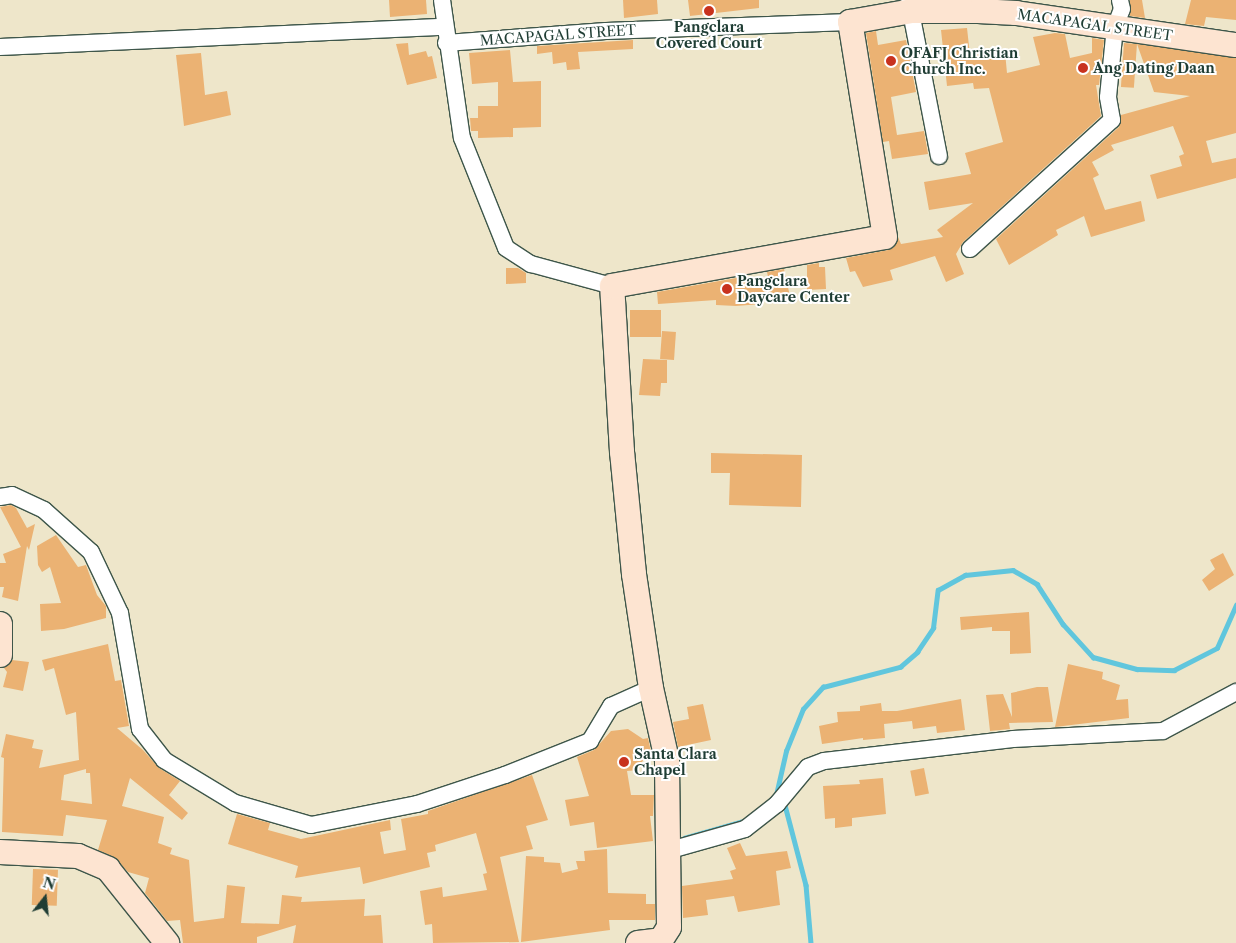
<!DOCTYPE html>
<html>
<head>
<meta charset="utf-8">
<style>
  body { margin:0 }
  #map { position:relative; width:1236px; height:943px; overflow:hidden; background:#eee6ca; font-family:"Libre Caslon Text",serif }
  div>[style] { position:absolute }
  [style*='--x'] { left:calc(var(--x)*1px); top:calc(var(--y)*1px); width:calc(var(--w)*1px); rotate:calc(var(--a)*1deg) }
  .stream>* { height:4.5px; margin:-2.25px; padding:0 2.25px; transform-origin:2.25px; border-radius:2.25px; background:#60c6dd }
  .building>* { inset:0; background:#ebb273; transform-origin:0 0 }
  .roads { filter:drop-shadow(1px 0 #3e564a) drop-shadow(-1px 0 #3e564a) drop-shadow(0 1px #3e564a) drop-shadow(0 -1px #3e564a) }
  .street>* { height:16px; margin:-8px; padding:0 8px; transform-origin:8px; border-radius:8px; background:#fff }
  .secondary>* { height:24px; margin:-12px; padding:0 12px; transform-origin:12px; border-radius:12px; background:#fde4d1 }
  .dots>* { width:14px; height:14px; translate:-50% -50%; box-sizing:border-box; border:2px solid #fff; border-radius:50% }
  span { translate:-50% -50%; white-space:nowrap; text-align:center; line-height:1.15; -webkit-text-stroke:4px #fff; paint-order:stroke }
  .street-label { font-size:14px; color:#1f3d34 }
  .poi-label { font-size:14px; color:#1f3d34; font-weight:700 }
  .left { translate:0 -50%; text-align:left }
  .north { position:absolute; left:20px; top:873px; width:50px; height:50px; -webkit-text-stroke:4px #fff; paint-order:stroke; rotate:16deg; font-size:14px; font-weight:700; line-height:20px; text-align:center; color:#1f3d34 }
  .north::after { content:''; display:block; margin:auto; width:18px; height:22px; background:#1f3d34; clip-path:polygon(50% 0,100% 100%,50% 72%,0 100%) }
</style>
</head>
<body>
<div id="map">
  <div class="stream">
    <div style="--x:776;--y:795;--w:45;--a:-77.2"></div>
    <div style="--x:786;--y:751;--w:45;--a:-68"></div>
    <div style="--x:803;--y:709;--w:30;--a:-48"></div>
    <div style="--x:823;--y:687;--w:80;--a:-14.6"></div>
    <div style="--x:900;--y:667;--w:23;--a:-41"></div>
    <div style="--x:917;--y:652;--w:29;--a:-56"></div>
    <div style="--x:933;--y:628;--w:38;--a:-83"></div>
    <div style="--x:938;--y:590;--w:31;--a:-29"></div>
    <div style="--x:965;--y:575;--w:48;--a:-5.9"></div>
    <div style="--x:1013;--y:570;--w:28;--a:30"></div>
    <div style="--x:1037;--y:584;--w:48;--a:57"></div>
    <div style="--x:1063;--y:624;--w:45;--a:47.7"></div>
    <div style="--x:1093;--y:657;--w:46;--a:15.3"></div>
    <div style="--x:1137;--y:669;--w:37;--a:2"></div>
    <div style="--x:1174;--y:670;--w:48;--a:-27.1"></div>
    <div style="--x:1217;--y:648;--w:47;--a:-66.2"></div>
    <div style="--x:785;--y:805;--w:83;--a:75.3"></div>
    <div style="--x:806;--y:885;--w:58;--a:85.1"></div>
    <div style="--x:684;--y:838;--w:66;--a:-15.9"></div>
  </div>
  <div class="building">
    <div style="clip-path:polygon(389px 0,426px 0,427px 14px,390px 17px)"></div>
    <div style="clip-path:polygon(623px 0,657px 0,658px 14px,624px 18px)"></div>
    <div style="clip-path:polygon(688px 0,759px 0,759px 8px,690px 16px)"></div>
    <div style="clip-path:polygon(1130px 0,1142px 0,1145px 18px,1130px 16px)"></div>
    <div style="clip-path:polygon(1191px 0,1236px 0,1236px 20px,1206px 17px,1204px 26px,1185px 24px)"></div>
    <div style="clip-path:polygon(967px 28px,970px 55px,1005px 52px,1007px 73px,1040px 65px,1033px 37px,1055px 33px,1065px 34px,1070px 58px,1092px 53px,1092px 38px,1104px 40px,1099px 85px,1096px 85px,1101px 116px,963px 242px,956px 254px,964px 274px,946px 282px,935px 256px,890px 270px,893px 280px,863px 287px,855px 271px,850px 272px,846px 258px,888px 250px,894px 247px,898px 237px,901px 244px,943px 237px,937px 230px,973px 203px,929px 210px,924px 182px,971px 174px,965px 153px,1003px 142px,989px 88px,974px 89px,973px 83px,947px 86px,941px 30px)"></div>
    <div style="clip-path:polygon(876px 31px,878px 45px,906px 40px,916px 92px,891px 97px,897px 135px,924px 131px,928px 154px,892px 159px,889px 141px,883px 142px,866px 33px)"></div>
    <div style="clip-path:polygon(633px 40px,633px 49px,578px 52px,580px 69px,567px 70px,566px 62px,553px 64px,552px 52px,537px 54px,537px 46px)"></div>
    <div style="clip-path:polygon(408px 43px,409px 55px,426px 51px,428px 57px,432px 56px,437px 78px,407px 85px,396px 44px)"></div>
    <div style="left:1124px;top:43px;width:13px;height:44px;rotate:4deg"></div>
    <div style="clip-path:polygon(1137px 44px,1236px 58px,1236px 133px,1206px 141px,1212px 163px,1236px 158px,1236px 178px,1157px 199px,1150px 175px,1182px 166px,1179px 156px,1184px 154px,1173px 126px,1111px 145px,1114px 150px,1092px 162px,1099px 175px,1093px 178px,1105px 210px,1141px 201px,1145px 221px,1091px 237px,1084px 216px,1056px 230px,1058px 235px,1009px 265px,996px 239px,1119px 127px,1121px 115px,1190px 96px,1154px 92px)"></div>
    <div style="clip-path:polygon(510px 50px,513px 82px,541px 81px,541px 127px,513px 128px,513px 137px,478px 138px,478px 131px,471px 131px,470px 118px,478px 118px,478px 106px,498px 106px,498px 82px,472px 84px,469px 53px)"></div>
    <div style="clip-path:polygon(201px 53px,205px 95px,227px 91px,231px 115px,184px 126px,176px 55px)"></div>
    <div style="clip-path:polygon(819px 263px,819px 267px,825px 267px,826px 289px,807px 290px,807px 265px)"></div>
    <div style="clip-path:polygon(506px 268px,518px 268px,526px 273px,526px 283px,506px 284px)"></div>
    <div style="clip-path:polygon(784px 269px,791px 301px,761px 301px,761px 304px,736px 306px,716px 305px,716px 300px,658px 304px,657px 292px,742px 277px,768px 277px,767px 272px)"></div>
    <div style="left:630px;top:310px;width:31px;height:27px"></div>
    <div style="left:662px;top:331px;width:14px;height:28px;rotate:4deg"></div>
    <div style="clip-path:polygon(643px 359px,667px 360px,667px 383px,661px 383px,660px 396px,639px 395px)"></div>
    <div style="clip-path:polygon(711px 453px,802px 455px,801px 507px,729px 505px,730px 473px,711px 473px)"></div>
    <div style="clip-path:polygon(11px 505px,16px 508px,27px 528px,35px 524px,29px 550px,27px 546px,18px 601px,2px 597px,4px 587px,0 587px,0 563px,6px 563px,3px 554px,21px 547px,0 507px)"></div>
    <div style="clip-path:polygon(56px 535px,78px 567px,86px 565px,97px 595px,106px 606px,106px 618px,64px 629px,41px 631px,40px 604px,61px 603px,50px 567px,42px 572px,38px 565px,37px 546px)"></div>
    <div style="clip-path:polygon(1223px 553px,1234px 575px,1209px 591px,1202px 580px,1215px 569px,1210px 560px)"></div>
    <div style="clip-path:polygon(1029px 612px,1031px 653px,1010px 654px,1010px 631px,992px 631px,992px 627px,961px 630px,960px 617px)"></div>
    <div style="clip-path:polygon(evenodd,108px 644px,115px 681px,121px 680px,129px 726px,117px 728px,143px 750px,159px 768px,180px 781px,169px 795px,188px 813px,182px 820px,130px 778px,122px 806px,164px 817px,158px 843px,172px 848px,170px 854px,189px 860px,194px 922px,224px 918px,227px 885px,245px 887px,241px 923px,279px 924px,282px 895px,302px 897px,301px 902px,365px 899px,364px 916px,381px 915px,383px 943px,293px 943px,296px 925px,257px 937px,257px 943px,183px 943px,180px 920px,167px 921px,145px 893px,149px 878px,128px 872px,114px 857px,98px 850px,107px 820px,66px 815px,63px 836px,2px 832px,4px 758px,1px 757px,6px 734px,34px 740px,32px 748px,43px 750px,39px 768px,79px 760px,76px 712px,66px 715px,54px 668px,45px 671px,42px 660px,108px 644px,86px 769px,86px 773px,90px 773px,92px 804px,61px 800px,64px 775px,86px 769px)"></div>
    <div style="clip-path:polygon(12px 660px,29px 662px,23px 691px,3px 687px,7px 672px,4px 668px)"></div>
    <div style="clip-path:polygon(1068px 664px,1103px 672px,1102px 679px,1120px 685px,1116px 700px,1128px 699px,1129px 718px,1055px 727px)"></div>
    <div style="clip-path:polygon(1037px 687px,1048px 687px,1053px 722px,1009px 723px,1010px 729px,990px 731px,986px 695px,1003px 694px,1012px 717px,1011px 693px)"></div>
    <div style="clip-path:polygon(961px 699px,965px 730px,937px 733px,936px 726px,913px 729px,912px 721px,884px 724px,885px 738px,863px 740px,863px 738px,822px 744px,819px 726px,838px 722px,837px 712px,860px 711px,860px 706px,881px 703px,882px 711px,897px 711px)"></div>
    <div style="clip-path:polygon(703px 704px,711px 740px,678px 747px,673px 722px,689px 719px,687px 707px)"></div>
    <div style="clip-path:polygon(628px 729px,643px 739px,648px 738px,651px 752px,646px 754px,638px 770px,627px 771px,631px 795px,654px 795px,653px 816px,650px 816px,653px 841px,597px 848px,594px 822px,570px 826px,565px 800px,589px 796px,577px 757px,594px 750px,611px 731px)"></div>
    <div style="left:924px;top:768px;width:26px;height:14px;rotate:79deg"></div>
    <div style="clip-path:polygon(532px 775px,548px 820px,526px 826px,533px 849px,500px 857px,519px 942px,433px 943px,432px 924px,425px 925px,420px 891px,442px 887px,443px 897px,487px 890px,483px 874px,487px 873px,476px 833px,435px 845px,436px 851px,427px 853px,430px 867px,363px 884px,360px 867px,295px 878px,298px 866px,228px 844px,237px 814px,270px 823px,268px 830px,301px 839px,390px 820px,391px 830px,380px 832px,384px 854px,406px 850px,401px 819px,428px 814px,428px 811px)"></div>
    <div style="clip-path:polygon(883px 778px,886px 814px,852px 818px,852px 826px,835px 828px,835px 818px,825px 819px,823px 786px,860px 784px,859px 780px)"></div>
    <div style="clip-path:polygon(740px 843px,746px 856px,787px 851px,791px 868px,776px 871px,780px 905px,738px 912px,734px 896px,706px 900px,708px 915px,683px 918px,682px 886px,733px 879px,730px 871px,736px 869px,727px 848px)"></div>
    <div style="clip-path:polygon(607px 849px,608px 893px,646px 894px,646px 904px,655px 904px,655px 920px,609px 920px,610px 930px,521px 942px,526px 856px,544px 857px,544px 862px,560px 863px,562px 873px,578px 869px,576px 861px,585px 861px,584px 851px)"></div>
    <div style="left:33px;top:869px;width:25px;height:36px;rotate:2deg"></div>
  </div>
  <div class="roads">
    <div class="street">
      <div style="--x:442;--y:0;--w:139;--a:81.8"></div>
      <div style="--x:462;--y:138;--w:118;--a:68.2"></div>
      <div style="--x:506;--y:248;--w:30;--a:33"></div>
      <div style="--x:531;--y:264;--w:84;--a:15.2"></div>
      <div style="--x:909;--y:2;--w:157;--a:79"></div>
      <div style="--x:446;--y:43;--w:160;--a:-4.3"></div>
      <div style="--x:606;--y:31;--w:244;--a:-2.1"></div>
      <div style="--x:0;--y:47;--w:444;--a:-2.6"></div>
      <div style="--x:970;--y:249;--w:192;--a:-42.3"></div>
      <div style="--x:1112;--y:120;--w:23;--a:-100"></div>
      <div style="--x:1108;--y:97;--w:70;--a:-84.3"></div>
      <div style="--x:1115;--y:27;--w:19;--a:-69"></div>
      <div style="--x:1122;--y:9;--w:9;--a:-103"></div>
      <div style="--x:0;--y:497;--w:12;--a:-9"></div>
      <div style="--x:12;--y:495;--w:35;--a:25"></div>
      <div style="--x:44;--y:510;--w:63;--a:41.8"></div>
      <div style="--x:91;--y:552;--w:68;--a:64.6"></div>
      <div style="--x:120;--y:613;--w:118;--a:80.2"></div>
      <div style="--x:140;--y:729;--w:39;--a:52"></div>
      <div style="--x:164;--y:760;--w:83;--a:31.2"></div>
      <div style="--x:235;--y:803;--w:79;--a:16.1"></div>
      <div style="--x:311;--y:825;--w:108;--a:-11.2"></div>
      <div style="--x:417;--y:804;--w:93;--a:-18.2"></div>
      <div style="--x:505;--y:775;--w:92;--a:-21.8"></div>
      <div style="--x:590;--y:741;--w:41;--a:-59"></div>
      <div style="--x:611;--y:706;--w:44;--a:-24.2"></div>
      <div style="--x:667;--y:851;--w:81;--a:-15.8"></div>
      <div style="--x:745;--y:829;--w:41;--a:-38"></div>
      <div style="--x:777;--y:804;--w:48;--a:-50"></div>
      <div style="--x:808;--y:767;--w:17;--a:-21"></div>
      <div style="--x:824;--y:761;--w:190;--a:-6.6"></div>
      <div style="--x:1013;--y:739;--w:150;--a:-3.1"></div>
      <div style="--x:1163;--y:731;--w:83;--a:-28.1"></div>
    </div>
    <div class="secondary">
      <div style="--x:0;--y:624;--w:31;--a:90"></div>
      <div style="--x:0;--y:852;--w:78;--a:2.9"></div>
      <div style="--x:78;--y:856;--w:33;--a:23"></div>
      <div style="--x:108;--y:869;--w:95;--a:51.4"></div>
      <div style="--x:638;--y:943;--w:23;--a:-7"></div>
      <div style="--x:661;--y:940;--w:15;--a:-58"></div>
      <div style="--x:669;--y:927;--w:167;--a:-90.7"></div>
      <div style="--x:667;--y:760;--w:74;--a:-102.5"></div>
      <div style="--x:651;--y:688;--w:115;--a:-98.5"></div>
      <div style="--x:634;--y:574;--w:123;--a:-95.6"></div>
      <div style="--x:622;--y:452;--w:166;--a:-93.4"></div>
      <div style="--x:612;--y:286;--w:277;--a:-10.2"></div>
      <div style="--x:885;--y:237;--w:218;--a:-99.2"></div>
      <div style="--x:850;--y:22;--w:63;--a:-10.1"></div>
      <div style="--x:912;--y:11;--w:66;--a:0"></div>
      <div style="--x:978;--y:11;--w:38;--a:3"></div>
      <div style="--x:1016;--y:13;--w:222;--a:8.3"></div>
    </div>
  </div>
  <div class="dots">
    <div style="left:709px;top:11px;background:#c8321e"></div>
    <div style="left:891px;top:61px;background:#c8321e"></div>
    <div style="left:1083px;top:68px;background:#c8321e"></div>
    <div style="left:727px;top:289px;background:#c8321e"></div>
    <div style="left:624px;top:762px;background:#c8321e"></div>
  </div>
  <div class="street-label">
    <span style="left:1095px;top:25px;rotate:8deg">MACAPAGAL STREET</span>
    <span style="left:558px;top:35px;rotate:-4deg">MACAPAGAL STREET</span>
  </div>
  <div class="poi-label">
    <span style="left:709px;top:35px">Pangclara<br>Covered Court</span>
    <span class="left" style="left:901px;top:61px">OFAFJ Christian<br>Church Inc.</span>
    <span class="left" style="left:1093px;top:68px">Ang Dating Daan</span>
    <span class="left" style="left:737px;top:289px">Pangclara<br>Daycare Center</span>
    <span class="left" style="left:634px;top:762px">Santa Clara<br>Chapel</span>
  </div>
  <div class="north">N</div>
</div>
</body>
</html>
